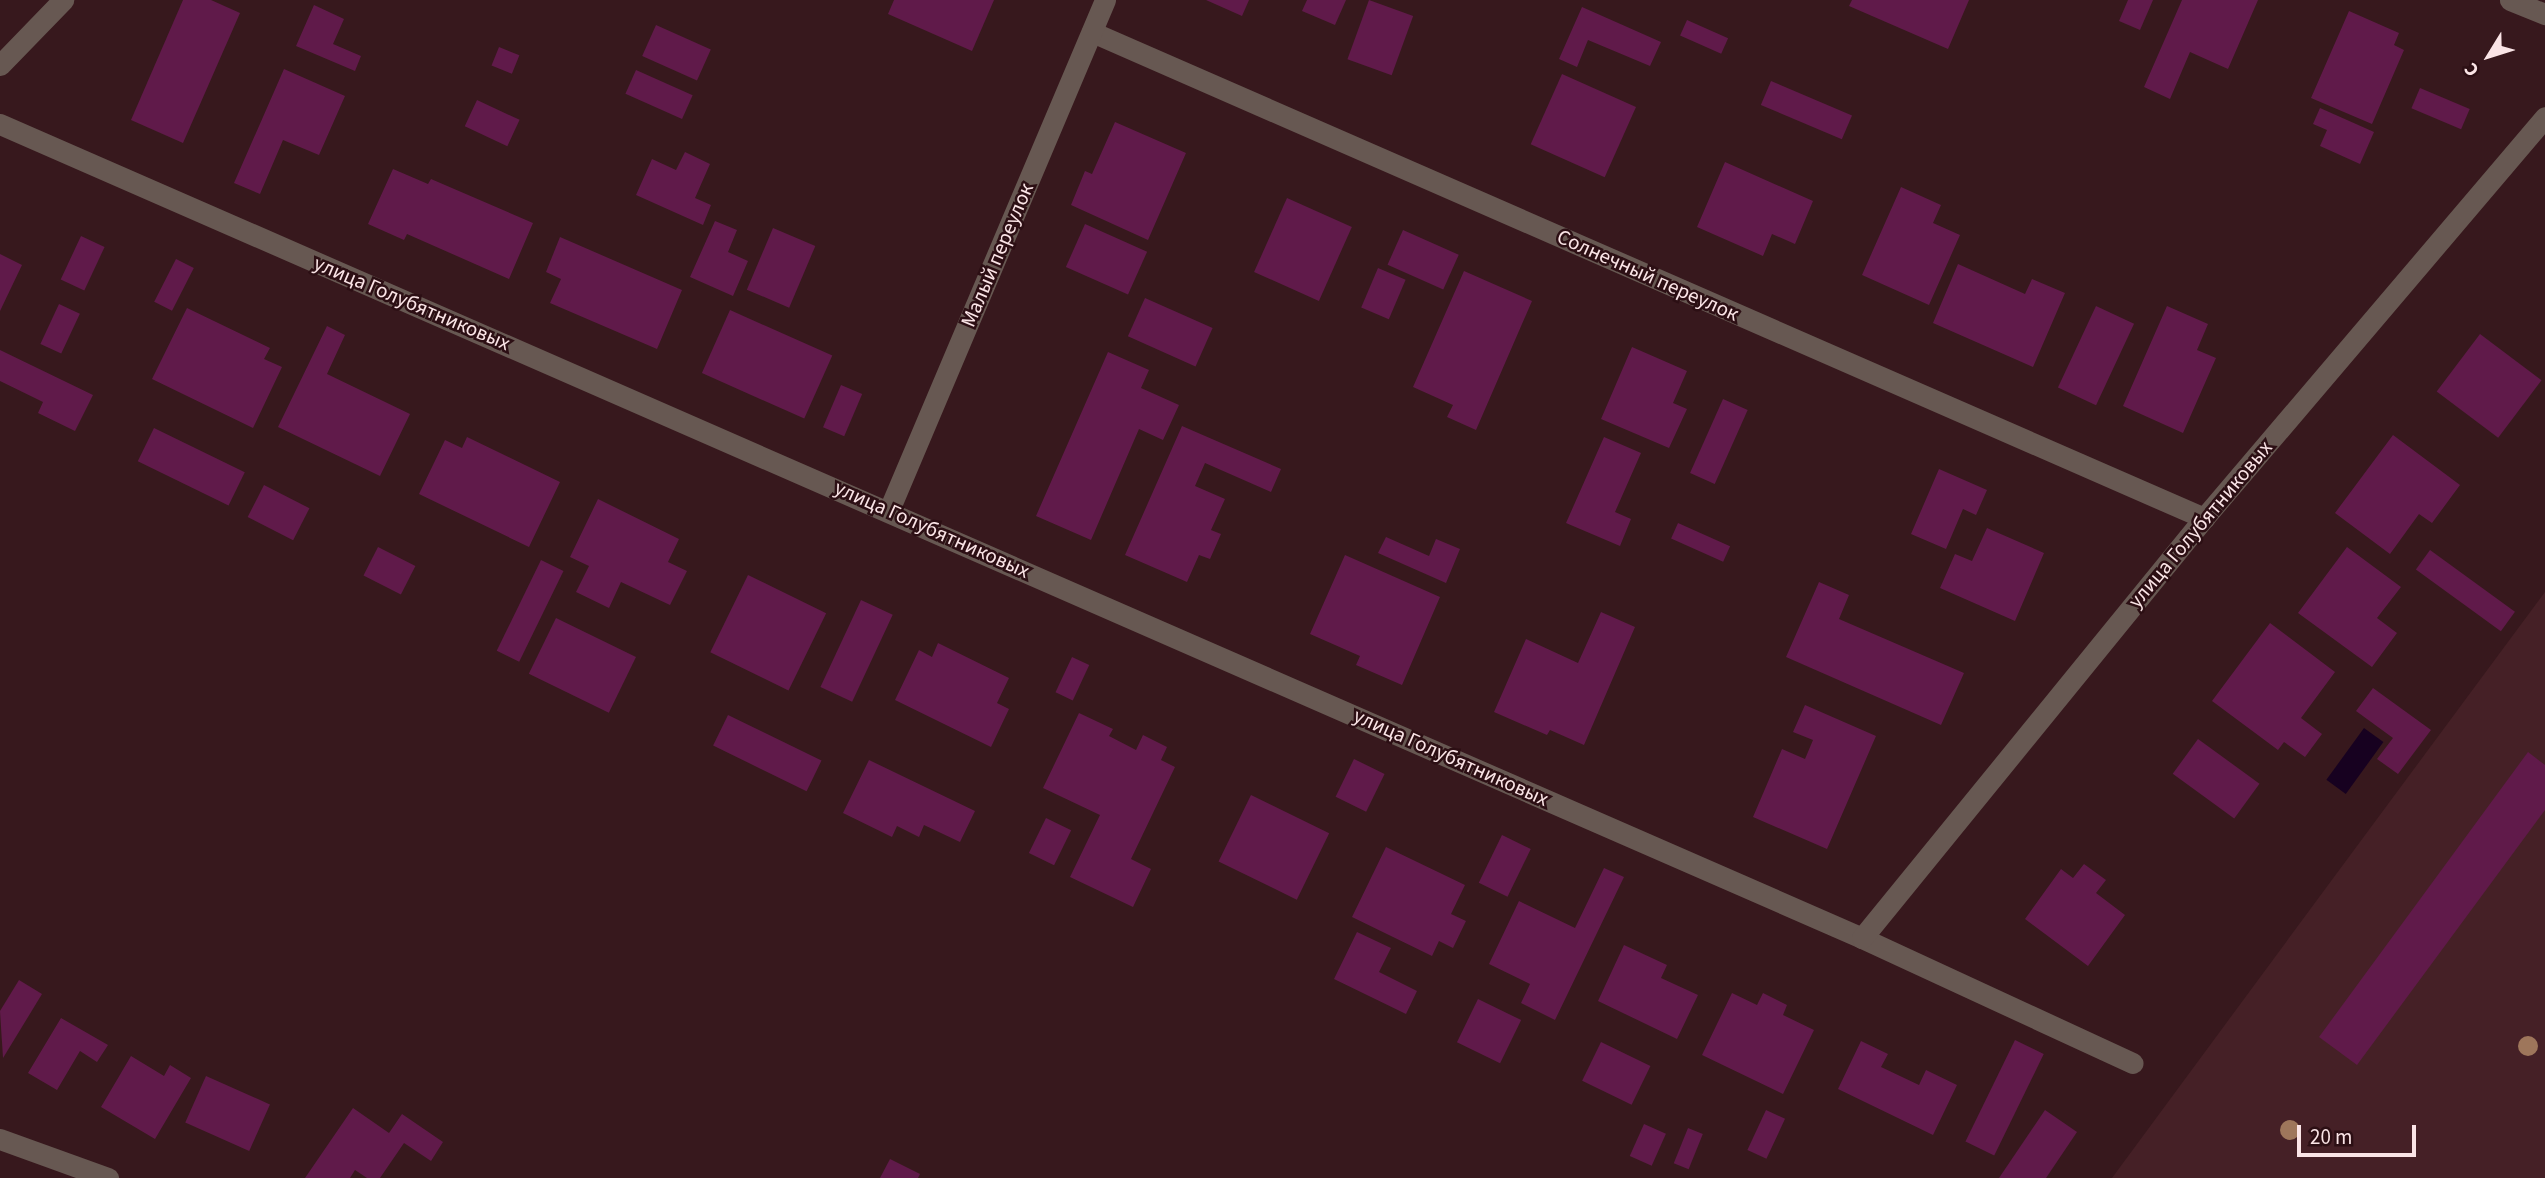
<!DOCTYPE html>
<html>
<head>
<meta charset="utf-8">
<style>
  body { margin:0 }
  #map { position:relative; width:2545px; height:1178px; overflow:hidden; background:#37181d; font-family:"Source Sans 3",sans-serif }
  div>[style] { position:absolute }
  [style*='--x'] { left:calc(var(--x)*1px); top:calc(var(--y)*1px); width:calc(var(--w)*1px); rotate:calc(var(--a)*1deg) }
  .built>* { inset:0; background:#452026 }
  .water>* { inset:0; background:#170120; transform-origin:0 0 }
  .building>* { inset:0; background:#601a4a; transform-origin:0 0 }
  .minor>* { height:21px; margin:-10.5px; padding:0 10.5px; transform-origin:10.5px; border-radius:10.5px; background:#675852 }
  .trees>* { width:20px; height:20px; margin:-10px; border-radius:50%; background:#9e765b }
  span { translate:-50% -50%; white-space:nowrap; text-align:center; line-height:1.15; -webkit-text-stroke:5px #2c0f14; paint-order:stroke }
  .street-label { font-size:21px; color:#fae4e6 }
  .north { position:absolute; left:2454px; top:21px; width:70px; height:70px; -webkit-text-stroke:5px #2c0f14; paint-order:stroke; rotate:232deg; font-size:19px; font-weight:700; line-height:28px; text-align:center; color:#fae4e6 }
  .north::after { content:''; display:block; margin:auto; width:24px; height:32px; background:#fae4e6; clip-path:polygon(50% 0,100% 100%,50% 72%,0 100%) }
  .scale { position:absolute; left:2297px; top:1125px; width:119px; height:32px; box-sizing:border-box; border:4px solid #fae4e6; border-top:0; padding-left:9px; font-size:21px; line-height:24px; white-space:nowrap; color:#fae4e6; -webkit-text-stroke:5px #2c0f14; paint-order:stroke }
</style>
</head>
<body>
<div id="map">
  <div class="built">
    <div style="clip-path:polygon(2545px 592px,2545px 1178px,2112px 1178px,2320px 896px)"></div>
  </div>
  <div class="water">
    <div style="left:2364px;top:728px;width:24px;height:64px;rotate:36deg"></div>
  </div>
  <div class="building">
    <div style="clip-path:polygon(183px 0,211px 0,240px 13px,183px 143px,131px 120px)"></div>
    <div style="clip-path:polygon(894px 0,994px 0,972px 51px,888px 14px)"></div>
    <div style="clip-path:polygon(1206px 0,1249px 0,1242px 16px)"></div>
    <div style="clip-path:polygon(1307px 0,1346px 0,1335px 25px,1302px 11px)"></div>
    <div style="left:1369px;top:0;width:47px;height:63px;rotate:20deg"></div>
    <div style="clip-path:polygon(1852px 0,1969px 0,1948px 49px,1849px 6px)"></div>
    <div style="clip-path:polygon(2128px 0,2153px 0,2140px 30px,2119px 21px)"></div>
    <div style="clip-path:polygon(2182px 0,2258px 0,2228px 69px,2190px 52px,2170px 99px,2144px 87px)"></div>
    <div style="clip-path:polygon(314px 5px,344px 19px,333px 44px,361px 56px,355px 71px,296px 46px)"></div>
    <div style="clip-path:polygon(1582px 7px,1661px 42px,1650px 66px,1588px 40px,1577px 67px,1559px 59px)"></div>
    <div style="clip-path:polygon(2349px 11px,2399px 33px,2394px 45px,2404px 50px,2372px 124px,2311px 98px)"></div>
    <div style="left:1687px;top:20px;width:45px;height:17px;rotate:24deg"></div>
    <div style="left:656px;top:25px;width:60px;height:34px;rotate:24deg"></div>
    <div style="left:499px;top:47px;width:22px;height:20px;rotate:22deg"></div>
    <div style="clip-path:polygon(284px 69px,345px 96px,319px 155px,283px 140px,260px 194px,234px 183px)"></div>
    <div style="left:636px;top:70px;width:62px;height:26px;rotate:24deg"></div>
    <div style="left:1562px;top:74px;width:81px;height:77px;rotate:24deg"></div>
    <div style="left:1771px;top:81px;width:88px;height:26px;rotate:23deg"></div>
    <div style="left:2420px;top:88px;width:54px;height:22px;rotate:23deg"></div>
    <div style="left:477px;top:100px;width:47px;height:29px;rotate:25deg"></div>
    <div style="clip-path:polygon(2320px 108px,2374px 132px,2360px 164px,2320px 146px,2327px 130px,2313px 124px)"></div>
    <div style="clip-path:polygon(1115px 122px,1186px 153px,1148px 240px,1071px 205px,1085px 171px,1092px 174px)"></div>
    <div style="clip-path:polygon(685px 152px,710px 164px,695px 198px,711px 205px,703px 225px,636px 195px,652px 159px,676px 170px)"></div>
    <div style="clip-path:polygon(1725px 162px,1813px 201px,1795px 244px,1772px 234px,1763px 256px,1697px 227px)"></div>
    <div style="clip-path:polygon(393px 169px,428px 184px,431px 179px,533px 223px,509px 279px,407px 234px,404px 240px,368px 224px)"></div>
    <div style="clip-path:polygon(1901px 187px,1941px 205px,1933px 223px,1960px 235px,1929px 305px,1862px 275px)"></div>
    <div style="left:1287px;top:198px;width:71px;height:81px;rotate:24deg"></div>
    <div style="clip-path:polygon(715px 221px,737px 230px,728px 252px,748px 261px,733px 296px,690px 277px)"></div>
    <div style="left:1085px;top:224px;width:68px;height:47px;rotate:24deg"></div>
    <div style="left:773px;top:228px;width:46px;height:67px;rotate:23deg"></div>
    <div style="left:1403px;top:230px;width:61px;height:38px;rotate:24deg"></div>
    <div style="left:81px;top:236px;width:26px;height:48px;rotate:25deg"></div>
    <div style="clip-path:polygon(560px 237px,682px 290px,657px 349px,550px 303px,561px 279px,546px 272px)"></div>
    <div style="clip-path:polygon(0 254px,22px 265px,0 311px)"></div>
    <div style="left:176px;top:259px;width:20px;height:48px;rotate:27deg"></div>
    <div style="clip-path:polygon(1958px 264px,2025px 294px,2032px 279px,2065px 293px,2033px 367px,1933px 323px)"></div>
    <div style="left:1378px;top:268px;width:30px;height:43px;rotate:23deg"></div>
    <div style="clip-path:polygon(1464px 271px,1532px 301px,1476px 430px,1447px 417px,1453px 405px,1413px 387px)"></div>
    <div style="left:1145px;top:298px;width:74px;height:42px;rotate:24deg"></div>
    <div style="left:59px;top:304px;width:23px;height:44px;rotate:25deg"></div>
    <div style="left:2096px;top:306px;width:42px;height:90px;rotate:25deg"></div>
    <div style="clip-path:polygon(2167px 306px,2208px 324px,2197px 350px,2216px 358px,2183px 433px,2123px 406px)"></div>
    <div style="clip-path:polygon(187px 308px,270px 348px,264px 359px,282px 367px,253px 428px,152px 379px)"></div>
    <div style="left:730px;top:310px;width:112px;height:69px;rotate:24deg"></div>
    <div style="clip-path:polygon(327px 326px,345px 335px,327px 374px,410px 414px,380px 476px,278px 427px)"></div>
    <div style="left:2480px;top:334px;width:77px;height:72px;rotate:37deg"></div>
    <div style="clip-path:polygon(1632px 347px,1687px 371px,1673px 403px,1687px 409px,1669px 448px,1601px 419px)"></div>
    <div style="clip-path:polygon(0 350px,93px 395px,75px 431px,38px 413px,43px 402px,0 381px)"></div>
    <div style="clip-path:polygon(1108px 352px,1149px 370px,1141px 388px,1179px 405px,1163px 440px,1139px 429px,1091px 540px,1036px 516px)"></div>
    <div style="left:841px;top:385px;width:23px;height:46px;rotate:23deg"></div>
    <div style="left:1723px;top:399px;width:27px;height:81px;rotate:24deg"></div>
    <div style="clip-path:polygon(1182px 426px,1281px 469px,1271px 492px,1205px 463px,1195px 486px,1225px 499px,1211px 530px,1221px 534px,1210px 559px,1199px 555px,1187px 582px,1125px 555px)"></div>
    <div style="left:154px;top:428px;width:101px;height:37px;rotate:26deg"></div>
    <div style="clip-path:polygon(2393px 435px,2460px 485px,2432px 523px,2419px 514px,2390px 554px,2335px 513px)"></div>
    <div style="clip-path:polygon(467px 437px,560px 482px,529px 547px,419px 494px,445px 440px,462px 448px)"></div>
    <div style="clip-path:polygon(1604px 437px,1641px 453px,1615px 512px,1631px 519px,1620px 546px,1566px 523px)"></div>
    <div style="clip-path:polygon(1939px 469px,1987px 490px,1976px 515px,1963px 509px,1946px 549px,1911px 534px)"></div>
    <div style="left:264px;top:485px;width:51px;height:36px;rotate:27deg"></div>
    <div style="clip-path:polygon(598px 499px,679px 539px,668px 562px,687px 571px,670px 605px,621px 582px,609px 608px,576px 592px,589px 566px,570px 557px)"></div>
    <div style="left:1678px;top:523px;width:57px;height:17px;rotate:24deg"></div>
    <div style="clip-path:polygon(1987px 528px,2044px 553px,2015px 621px,1940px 588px,1955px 554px,1972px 561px)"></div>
    <div style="clip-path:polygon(1386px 537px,1429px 556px,1436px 539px,1460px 549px,1446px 583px,1378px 553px)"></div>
    <div style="left:378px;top:547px;width:42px;height:32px;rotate:27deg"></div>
    <div style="clip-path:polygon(2347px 547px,2401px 587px,2377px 618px,2397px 633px,2372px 667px,2298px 613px)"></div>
    <div style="left:2430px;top:550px;width:105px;height:24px;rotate:36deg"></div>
    <div style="clip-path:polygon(1345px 555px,1440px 597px,1402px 685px,1356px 665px,1360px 656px,1310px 634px)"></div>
    <div style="left:541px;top:560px;width:25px;height:101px;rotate:26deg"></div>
    <div style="left:748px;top:575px;width:87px;height:86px;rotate:26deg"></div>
    <div style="clip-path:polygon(1819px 582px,1849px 595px,1839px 619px,1964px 673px,1941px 725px,1786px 657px)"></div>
    <div style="left:861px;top:600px;width:35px;height:96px;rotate:25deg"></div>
    <div style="clip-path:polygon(1601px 612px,1635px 627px,1584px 745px,1550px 730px,1547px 735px,1494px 712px,1526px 639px,1578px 663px)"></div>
    <div style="left:556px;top:618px;width:89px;height:62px;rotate:26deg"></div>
    <div style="clip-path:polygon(2270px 623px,2335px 672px,2301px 718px,2322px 734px,2305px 757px,2284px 742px,2278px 750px,2212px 701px)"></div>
    <div style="clip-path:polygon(938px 643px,1009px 678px,997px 703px,1009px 709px,991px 747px,895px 700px,919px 650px,932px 657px)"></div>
    <div style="left:1072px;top:657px;width:19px;height:39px;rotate:25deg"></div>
    <div style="clip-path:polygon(2373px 688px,2431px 730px,2398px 774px,2377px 759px,2393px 738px,2356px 711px)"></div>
    <div style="clip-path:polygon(1805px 705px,1876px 736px,1827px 849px,1753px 817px,1782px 749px,1805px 759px,1813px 740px,1793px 732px)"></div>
    <div style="clip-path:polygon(1079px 713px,1113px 729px,1109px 736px,1136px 750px,1143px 735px,1167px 747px,1161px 760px,1175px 767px,1131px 859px,1151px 869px,1133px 907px,1070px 877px,1100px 815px,1043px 788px)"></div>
    <div style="left:728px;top:715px;width:104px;height:34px;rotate:26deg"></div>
    <div style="left:2198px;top:739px;width:76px;height:43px;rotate:36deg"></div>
    <div style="clip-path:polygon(2528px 752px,2545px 765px,2545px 810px,2357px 1065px,2319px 1037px)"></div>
    <div style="left:1354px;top:759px;width:34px;height:42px;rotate:26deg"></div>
    <div style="clip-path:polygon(869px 760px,975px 811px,960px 842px,924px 825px,919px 837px,897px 826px,892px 837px,843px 813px)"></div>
    <div style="left:1251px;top:795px;width:87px;height:74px;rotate:26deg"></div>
    <div style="left:1046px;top:818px;width:28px;height:39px;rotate:26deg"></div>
    <div style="left:1502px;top:835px;width:32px;height:53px;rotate:26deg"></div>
    <div style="clip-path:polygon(1386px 847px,1465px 885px,1451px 914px,1466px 921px,1453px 948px,1439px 941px,1432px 956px,1352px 917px)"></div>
    <div style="clip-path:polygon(2084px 864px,2106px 880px,2096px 893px,2125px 915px,2088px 966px,2025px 919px,2061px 869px,2073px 878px)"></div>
    <div style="clip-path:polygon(1604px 868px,1624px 877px,1555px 1020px,1521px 1003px,1530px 984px,1489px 964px,1519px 901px,1575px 928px)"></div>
    <div style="clip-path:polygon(1357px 932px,1391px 948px,1379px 972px,1417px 991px,1406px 1014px,1334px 979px)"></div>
    <div style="clip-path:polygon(1624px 945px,1667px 965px,1661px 978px,1698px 995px,1677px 1039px,1598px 1001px)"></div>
    <div style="clip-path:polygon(19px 980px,42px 994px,3px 1058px,0 1011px)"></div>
    <div style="clip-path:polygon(1732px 993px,1757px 1005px,1763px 993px,1787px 1005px,1783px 1015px,1814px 1030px,1783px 1094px,1702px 1055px)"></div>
    <div style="left:1478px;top:999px;width:48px;height:48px;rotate:26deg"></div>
    <div style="clip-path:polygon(61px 1018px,108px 1045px,97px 1062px,80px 1051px,57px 1090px,28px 1073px)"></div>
    <div style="left:2015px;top:1040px;width:32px;height:113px;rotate:26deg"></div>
    <div style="clip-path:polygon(1861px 1041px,1888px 1054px,1881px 1067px,1919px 1085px,1926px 1070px,1957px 1085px,1933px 1135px,1838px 1089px)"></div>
    <div style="left:1601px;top:1042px;width:55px;height:43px;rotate:26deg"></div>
    <div style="clip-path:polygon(131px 1056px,164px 1076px,170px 1065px,191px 1078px,155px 1139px,101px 1107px)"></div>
    <div style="left:206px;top:1076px;width:70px;height:51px;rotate:24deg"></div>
    <div style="clip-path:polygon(353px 1108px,389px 1133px,402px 1114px,443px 1142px,431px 1161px,404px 1143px,380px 1178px,367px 1178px,355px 1170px,350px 1178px,305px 1178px)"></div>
    <div style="left:1766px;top:1110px;width:21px;height:44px;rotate:25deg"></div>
    <div style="clip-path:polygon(2045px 1110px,2077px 1132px,2046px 1178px,1999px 1178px)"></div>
    <div style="left:1644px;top:1124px;width:24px;height:35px;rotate:24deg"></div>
    <div style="left:1688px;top:1128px;width:16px;height:38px;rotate:22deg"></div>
    <div style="clip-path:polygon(890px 1159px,920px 1174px,918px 1178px,880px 1178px)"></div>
  </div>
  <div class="minor">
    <div style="--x:2510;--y:0;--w:38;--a:22"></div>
    <div style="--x:1092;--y:32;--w:1214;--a:23.61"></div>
    <div style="--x:0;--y:65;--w:91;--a:-45.9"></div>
    <div style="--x:0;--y:124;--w:2032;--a:23.61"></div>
    <div style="--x:1862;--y:938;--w:298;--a:24.8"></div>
    <div style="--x:889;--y:510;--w:554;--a:-67.05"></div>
    <div style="--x:1862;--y:938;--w:542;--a:-50.84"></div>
    <div style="--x:2204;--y:518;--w:526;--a:-49.62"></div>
    <div style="--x:0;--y:1139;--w:115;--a:19.9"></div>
  </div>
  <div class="trees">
    <div style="left:2528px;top:1046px"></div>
    <div style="left:2290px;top:1130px"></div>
  </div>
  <div class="street-label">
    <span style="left:997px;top:255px;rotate:-67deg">Малый переулок</span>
    <span style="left:1648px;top:275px;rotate:24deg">Солнечный переулок</span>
    <span style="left:412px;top:303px;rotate:23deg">улица Голубятниковых</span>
    <span style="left:2200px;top:524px;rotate:-50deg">улица Голубятниковых</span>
    <span style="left:932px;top:529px;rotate:24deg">улица Голубятниковых</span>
    <span style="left:1451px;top:757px;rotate:24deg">улица Голубятниковых</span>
  </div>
  <div class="north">С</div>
  <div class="scale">20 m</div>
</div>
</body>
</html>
